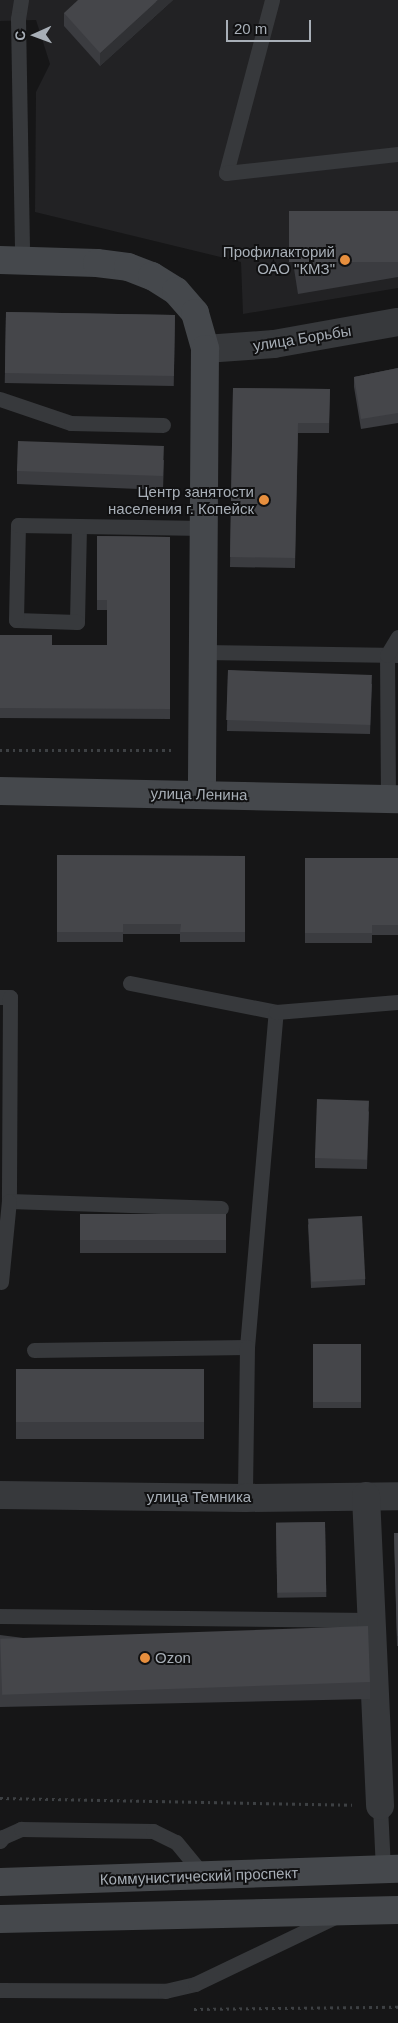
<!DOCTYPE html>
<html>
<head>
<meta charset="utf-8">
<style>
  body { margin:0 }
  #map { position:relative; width:398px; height:2023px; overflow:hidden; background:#161617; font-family:Arial,sans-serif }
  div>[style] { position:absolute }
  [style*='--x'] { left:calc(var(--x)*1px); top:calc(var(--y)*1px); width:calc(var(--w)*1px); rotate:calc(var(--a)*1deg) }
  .built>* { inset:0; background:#222224 }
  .path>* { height:3px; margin-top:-1.5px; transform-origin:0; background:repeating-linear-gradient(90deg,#3d4043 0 2.5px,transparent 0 6.5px) }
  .lane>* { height:15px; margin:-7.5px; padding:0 7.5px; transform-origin:7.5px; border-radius:7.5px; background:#37393c }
  .street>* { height:28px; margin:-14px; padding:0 14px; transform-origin:14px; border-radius:14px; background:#37393c }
  .secondary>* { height:28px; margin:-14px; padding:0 14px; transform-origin:14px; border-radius:14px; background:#45484c }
  .wall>* { inset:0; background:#3b3c40; transform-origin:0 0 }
  .shaded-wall>* { inset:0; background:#303134 }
  .building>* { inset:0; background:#45464a; transform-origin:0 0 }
  .dots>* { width:14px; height:14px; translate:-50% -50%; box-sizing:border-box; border:2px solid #111112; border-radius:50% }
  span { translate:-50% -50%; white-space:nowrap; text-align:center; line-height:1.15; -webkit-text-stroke:4px #111112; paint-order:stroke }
  .poi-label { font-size:15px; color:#a8afb7 }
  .right { translate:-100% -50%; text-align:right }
  .left { translate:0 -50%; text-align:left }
  .street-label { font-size:15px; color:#a8afb7 }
  .north { position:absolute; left:10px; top:10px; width:50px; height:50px; -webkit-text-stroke:4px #111112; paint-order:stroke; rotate:268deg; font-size:14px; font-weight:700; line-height:20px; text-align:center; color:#a8afb7 }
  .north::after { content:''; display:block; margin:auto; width:18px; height:22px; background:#a8afb7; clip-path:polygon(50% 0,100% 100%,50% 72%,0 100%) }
  .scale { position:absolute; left:226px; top:20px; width:85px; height:22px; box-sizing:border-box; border:2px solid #a8afb7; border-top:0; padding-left:6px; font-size:15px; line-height:18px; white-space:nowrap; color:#a8afb7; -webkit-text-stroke:4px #111112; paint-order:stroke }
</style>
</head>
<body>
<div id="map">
  <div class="built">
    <div style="clip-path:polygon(0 0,398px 0,398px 288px,243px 314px,241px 262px,35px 212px,36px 92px,50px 64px,36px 20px,0 21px)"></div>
  </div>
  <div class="path">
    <div style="--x:0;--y:750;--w:174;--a:0"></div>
    <div style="--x:0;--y:1798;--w:352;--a:1.1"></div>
    <div style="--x:194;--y:2009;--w:204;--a:-0.6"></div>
  </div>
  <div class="lane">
    <div style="--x:21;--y:0;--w:19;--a:99"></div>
    <div style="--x:18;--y:19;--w:241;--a:89"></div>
    <div style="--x:272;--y:0;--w:179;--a:104.9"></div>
    <div style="--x:226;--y:173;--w:173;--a:-6.3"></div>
    <div style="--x:0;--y:399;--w:75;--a:18.7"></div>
    <div style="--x:71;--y:423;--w:92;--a:1.2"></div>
    <div style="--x:79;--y:526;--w:96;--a:91.2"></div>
    <div style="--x:77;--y:622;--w:61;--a:-178.1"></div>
    <div style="--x:16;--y:620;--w:95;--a:-88.8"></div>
    <div style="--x:18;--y:525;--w:186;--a:0.9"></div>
    <div style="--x:203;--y:652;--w:195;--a:0.9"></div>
    <div style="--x:388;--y:798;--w:143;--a:-90.4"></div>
    <div style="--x:387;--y:655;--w:21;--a:-59"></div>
    <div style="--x:130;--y:983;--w:149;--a:11.2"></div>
    <div style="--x:0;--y:997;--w:10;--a:0"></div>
    <div style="--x:10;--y:997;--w:204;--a:90.3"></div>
    <div style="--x:9;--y:1201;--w:212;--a:1.9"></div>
    <div style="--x:1;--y:1282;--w:81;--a:-84.4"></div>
    <div style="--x:247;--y:1347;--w:336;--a:-85.1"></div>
    <div style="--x:276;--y:1012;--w:122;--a:-4.7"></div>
    <div style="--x:34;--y:1350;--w:213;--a:-0.8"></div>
    <div style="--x:247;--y:1347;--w:151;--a:90.8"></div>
    <div style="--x:0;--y:1616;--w:371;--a:0.6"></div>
    <div style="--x:380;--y:1806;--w:64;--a:87.3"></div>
    <div style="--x:0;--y:1841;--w:5;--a:-53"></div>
    <div style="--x:3;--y:1837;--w:20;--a:-24"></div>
    <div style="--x:21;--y:1829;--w:132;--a:0.9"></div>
    <div style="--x:153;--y:1831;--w:25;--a:26"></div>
    <div style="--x:176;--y:1842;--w:44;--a:50.5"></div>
    <div style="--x:0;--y:1990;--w:165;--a:0.3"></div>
    <div style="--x:165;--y:1991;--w:31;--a:-13"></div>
    <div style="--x:195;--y:1984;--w:155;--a:-25.6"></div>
  </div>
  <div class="street">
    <div style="--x:205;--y:349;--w:69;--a:-4.1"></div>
    <div style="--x:274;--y:344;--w:126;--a:-10.1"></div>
    <div style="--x:0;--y:1495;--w:245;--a:0.7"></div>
    <div style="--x:245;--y:1498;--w:153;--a:-0.7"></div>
    <div style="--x:366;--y:1496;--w:310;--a:87.4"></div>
  </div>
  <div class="secondary">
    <div style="--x:0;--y:260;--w:97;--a:1.8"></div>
    <div style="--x:97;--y:263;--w:31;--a:7"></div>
    <div style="--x:128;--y:267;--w:26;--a:21"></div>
    <div style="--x:152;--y:276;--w:28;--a:32"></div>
    <div style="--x:176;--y:291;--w:29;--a:49"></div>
    <div style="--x:195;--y:313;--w:37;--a:74"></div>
    <div style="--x:205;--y:349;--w:445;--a:90.4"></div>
    <div style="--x:0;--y:791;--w:398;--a:1.2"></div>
    <div style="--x:0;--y:1882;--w:398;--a:-1.9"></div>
    <div style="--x:0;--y:1919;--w:398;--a:-1.3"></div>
  </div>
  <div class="wall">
    <div style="clip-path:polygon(173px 0,100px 66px,64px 26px,64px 13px)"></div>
    <div style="clip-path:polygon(398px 211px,398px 277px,298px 294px,290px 243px,290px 228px)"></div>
    <div style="left:6px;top:312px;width:169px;height:71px;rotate:1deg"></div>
    <div style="clip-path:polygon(398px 368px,398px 423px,361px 429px,354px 387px,354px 377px)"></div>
    <div style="clip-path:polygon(233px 388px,330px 389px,329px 433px,298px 433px,295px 568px,230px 567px)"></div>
    <div style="clip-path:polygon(164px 460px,163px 490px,17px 484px,17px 471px)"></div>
    <div style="clip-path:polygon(97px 536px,170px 537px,170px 719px,0 718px,0 635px,52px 645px,107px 645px,107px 610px,97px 610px)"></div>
    <div style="clip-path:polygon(228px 670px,372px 684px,370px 734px,227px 731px)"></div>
    <div style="clip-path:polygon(57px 855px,245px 856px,245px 942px,180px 942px,180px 934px,123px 934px,123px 942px,57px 942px)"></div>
    <div style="clip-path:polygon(305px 858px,398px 858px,398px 935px,372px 935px,372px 943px,305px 943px)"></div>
    <div style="clip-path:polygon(369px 1111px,367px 1169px,315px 1168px,315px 1158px)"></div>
    <div style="left:80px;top:1214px;width:146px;height:39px"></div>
    <div style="clip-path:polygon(308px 1224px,365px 1279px,365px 1285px,311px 1288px)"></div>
    <div style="left:313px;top:1344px;width:48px;height:64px"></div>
    <div style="left:204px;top:1369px;width:70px;height:188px;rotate:90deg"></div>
    <div style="left:325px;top:1522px;width:75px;height:49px;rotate:89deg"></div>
    <div style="clip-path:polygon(394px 1533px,398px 1533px,398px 1646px,397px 1646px)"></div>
    <div style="clip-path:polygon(0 1635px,370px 1682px,370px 1699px,0 1707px)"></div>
  </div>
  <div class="shaded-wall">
    <div style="clip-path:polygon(158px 0,173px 0,100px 66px,100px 53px)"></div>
  </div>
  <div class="building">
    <div style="clip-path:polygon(78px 0,158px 0,100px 53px,64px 13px)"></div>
    <div style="left:398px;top:211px;width:51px;height:109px;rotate:90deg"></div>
    <div style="left:6px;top:312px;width:169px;height:61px;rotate:1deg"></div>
    <div style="clip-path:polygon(398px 368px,398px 413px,361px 419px,354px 377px)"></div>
    <div style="clip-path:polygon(233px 388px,330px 389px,329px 423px,298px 423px,295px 558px,230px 557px)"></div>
    <div style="left:18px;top:441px;width:146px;height:30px;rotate:2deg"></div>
    <div style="clip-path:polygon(97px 536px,170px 537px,170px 709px,0 708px,0 635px,52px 635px,52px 645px,107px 645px,107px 600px,97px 600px)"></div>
    <div style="left:228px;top:670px;width:144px;height:50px;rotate:2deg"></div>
    <div style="clip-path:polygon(57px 855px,245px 856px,245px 932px,180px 932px,181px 924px,123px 924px,123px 932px,57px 932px)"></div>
    <div style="clip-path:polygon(305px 858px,398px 858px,398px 925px,372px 925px,372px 933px,305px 933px)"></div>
    <div style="left:317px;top:1099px;width:52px;height:59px;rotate:2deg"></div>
    <div style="left:80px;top:1214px;width:146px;height:26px"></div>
    <div style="left:362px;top:1216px;width:63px;height:54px;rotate:87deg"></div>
    <div style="left:313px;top:1344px;width:48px;height:58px"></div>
    <div style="left:204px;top:1369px;width:53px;height:188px;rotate:90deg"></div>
    <div style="left:325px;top:1522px;width:70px;height:49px;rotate:89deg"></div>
    <div style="clip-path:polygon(394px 1533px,398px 1533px,398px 1636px,397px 1636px)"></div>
    <div style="left:368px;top:1626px;width:56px;height:368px;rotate:88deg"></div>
  </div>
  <div class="dots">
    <div style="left:345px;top:260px;background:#e78f3e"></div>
    <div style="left:264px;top:500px;background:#e78f3e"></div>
    <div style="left:145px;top:1658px;background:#e78f3e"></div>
  </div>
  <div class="poi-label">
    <span class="right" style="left:335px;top:260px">Профилакторий<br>ОАО "КМЗ"</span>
    <span class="right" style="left:254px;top:500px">Центр занятости<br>населения г. Копейск</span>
    <span class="left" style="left:155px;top:1658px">Ozon</span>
  </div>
  <div class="street-label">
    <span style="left:302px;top:338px;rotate:-9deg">улица Борьбы</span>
    <span style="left:199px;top:794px;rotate:1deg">улица Ленина</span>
    <span style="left:199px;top:1497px">улица Темника</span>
    <span style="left:199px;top:1876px;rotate:-2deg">Коммунистический проспект</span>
  </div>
  <div class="north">С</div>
  <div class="scale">20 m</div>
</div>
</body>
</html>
